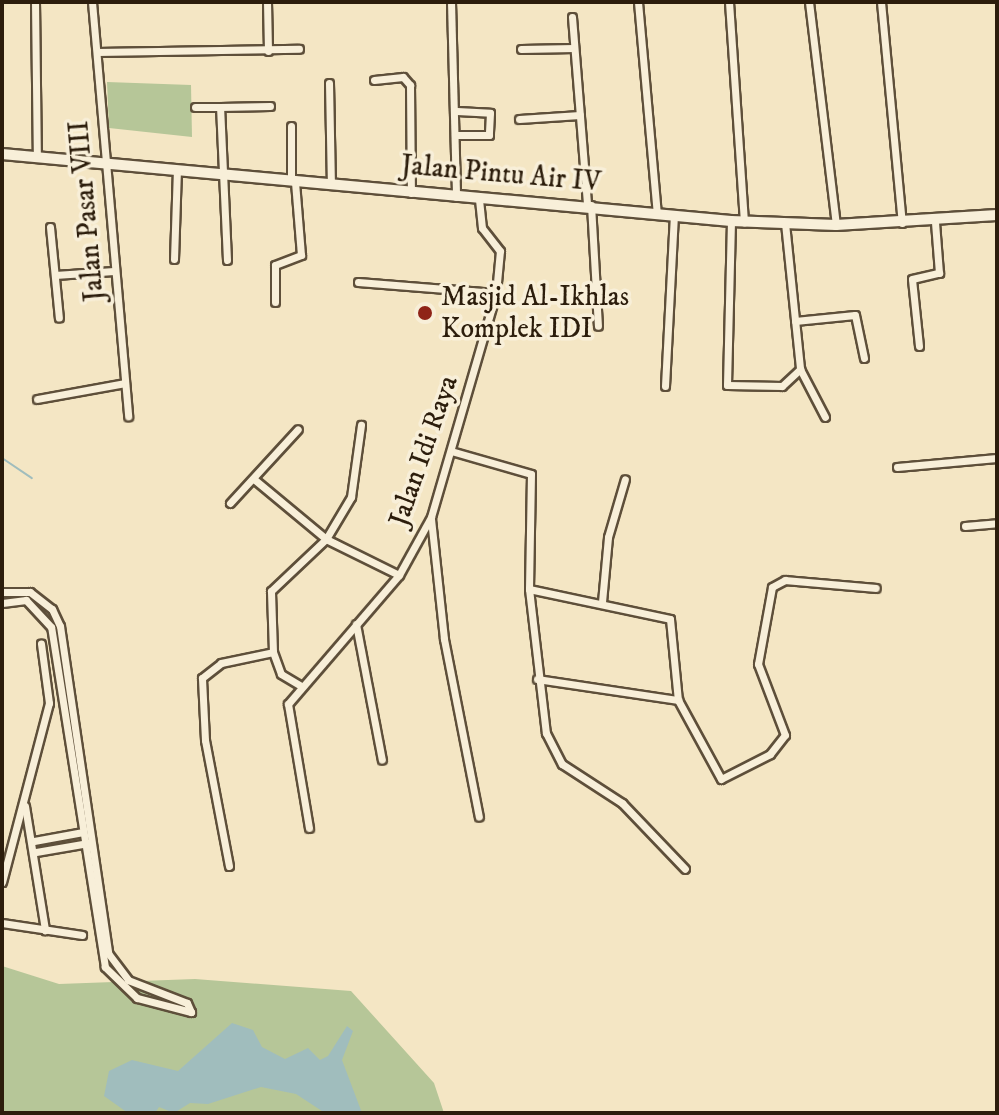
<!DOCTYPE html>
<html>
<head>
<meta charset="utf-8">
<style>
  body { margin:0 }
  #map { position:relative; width:999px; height:1115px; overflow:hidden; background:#f4e6c4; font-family:"IM FELL DW Pica",serif }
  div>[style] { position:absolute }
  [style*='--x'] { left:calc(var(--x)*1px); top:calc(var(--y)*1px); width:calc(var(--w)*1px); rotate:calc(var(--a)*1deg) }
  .green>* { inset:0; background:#b6c698 }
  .water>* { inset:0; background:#a0bdbd }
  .stream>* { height:2px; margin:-1px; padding:0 1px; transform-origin:1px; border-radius:1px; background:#a0bdbd }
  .roads { filter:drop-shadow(2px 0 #5e4f3a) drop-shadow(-2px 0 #5e4f3a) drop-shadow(0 2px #5e4f3a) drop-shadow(0 -2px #5e4f3a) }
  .street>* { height:7px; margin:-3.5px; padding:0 3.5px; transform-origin:3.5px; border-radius:3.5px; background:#f8efd9 }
  .secondary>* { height:10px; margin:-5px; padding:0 5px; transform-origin:5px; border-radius:5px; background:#f8efd9 }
  .dots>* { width:22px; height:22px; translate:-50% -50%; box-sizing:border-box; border:4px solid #f8efd9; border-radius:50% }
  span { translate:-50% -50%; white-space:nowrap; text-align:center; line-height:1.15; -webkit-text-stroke:7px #f8efd9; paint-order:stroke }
  .street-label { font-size:28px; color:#2c1d0c }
  .poi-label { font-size:28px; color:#2c1d0c }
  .left { translate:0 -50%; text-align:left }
  .frame { position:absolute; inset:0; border:4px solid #2c1d0c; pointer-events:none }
</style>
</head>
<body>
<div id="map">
  <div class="green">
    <div style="clip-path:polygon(107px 82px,191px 85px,192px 137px,109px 128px)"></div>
    <div style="clip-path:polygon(2px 966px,59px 984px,195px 979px,351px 991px,434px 1083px,444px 1113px,2px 1113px)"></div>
  </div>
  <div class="water">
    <div style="clip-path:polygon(232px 1023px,253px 1030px,262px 1047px,285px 1059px,308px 1048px,320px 1060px,328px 1056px,347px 1026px,353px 1031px,342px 1060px,362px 1113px,325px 1113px,296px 1094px,261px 1087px,208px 1104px,190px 1103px,174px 1113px,159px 1107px,155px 1113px,128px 1113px,104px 1096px,109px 1071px,132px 1060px,178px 1071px)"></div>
  </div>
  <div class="stream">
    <div style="--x:2;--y:458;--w:36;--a:34"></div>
  </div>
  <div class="roads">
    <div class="street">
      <div style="--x:35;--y:2;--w:155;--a:89.3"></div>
      <div style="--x:92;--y:2;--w:416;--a:85"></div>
      <div style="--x:267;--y:2;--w:49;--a:88.8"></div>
      <div style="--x:451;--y:2;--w:195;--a:88.5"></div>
      <div style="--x:638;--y:2;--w:212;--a:84.9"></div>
      <div style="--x:729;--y:2;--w:221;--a:86.1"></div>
      <div style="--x:809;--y:2;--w:225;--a:83.1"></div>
      <div style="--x:881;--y:2;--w:222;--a:84.6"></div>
      <div style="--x:572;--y:17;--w:189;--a:85.4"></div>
      <div style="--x:521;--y:49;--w:53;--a:-1.1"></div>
      <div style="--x:97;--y:52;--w:202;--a:-0.9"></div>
      <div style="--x:374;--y:80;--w:29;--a:-6"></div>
      <div style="--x:403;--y:77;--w:11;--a:49"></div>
      <div style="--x:410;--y:85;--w:108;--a:89.5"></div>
      <div style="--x:329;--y:83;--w:100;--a:88.9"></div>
      <div style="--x:195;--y:107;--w:25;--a:0"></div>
      <div style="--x:457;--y:111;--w:33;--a:3"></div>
      <div style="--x:490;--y:113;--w:22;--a:93"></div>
      <div style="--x:489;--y:135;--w:31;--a:180"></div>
      <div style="--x:519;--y:119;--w:61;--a:-3.8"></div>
      <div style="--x:291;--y:126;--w:55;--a:90"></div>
      <div style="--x:591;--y:205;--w:121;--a:86.7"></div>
      <div style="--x:731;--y:221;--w:164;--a:91.4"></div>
      <div style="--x:727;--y:385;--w:55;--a:1"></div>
      <div style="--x:782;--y:386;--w:25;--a:-43"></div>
      <div style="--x:785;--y:223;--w:147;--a:84.1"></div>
      <div style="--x:800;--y:369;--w:54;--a:62.5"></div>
      <div style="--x:50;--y:227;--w:91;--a:84.4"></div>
      <div style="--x:174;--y:259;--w:90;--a:-88.1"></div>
      <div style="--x:227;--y:260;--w:153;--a:-92.6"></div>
      <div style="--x:220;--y:107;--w:50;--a:-1.1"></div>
      <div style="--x:55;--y:275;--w:59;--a:-3.9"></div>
      <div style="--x:358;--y:282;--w:138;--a:4.6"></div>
      <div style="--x:275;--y:302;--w:37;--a:-90"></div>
      <div style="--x:275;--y:265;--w:28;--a:-21"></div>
      <div style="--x:301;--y:255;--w:73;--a:-94.7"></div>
      <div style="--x:795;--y:321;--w:60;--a:-5.7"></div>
      <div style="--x:855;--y:315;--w:44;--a:78.2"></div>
      <div style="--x:919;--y:346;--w:67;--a:-96"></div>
      <div style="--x:912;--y:279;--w:28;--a:-13"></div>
      <div style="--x:939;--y:273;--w:51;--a:-94.5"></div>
      <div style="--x:665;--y:386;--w:170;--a:-87"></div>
      <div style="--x:37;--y:399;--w:89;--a:-10.3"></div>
      <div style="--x:451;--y:451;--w:83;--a:16"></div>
      <div style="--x:531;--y:474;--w:115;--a:91"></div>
      <div style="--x:529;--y:589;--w:145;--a:83.3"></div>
      <div style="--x:546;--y:733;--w:35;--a:63"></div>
      <div style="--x:562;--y:764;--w:72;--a:33"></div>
      <div style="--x:622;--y:803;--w:91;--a:46.3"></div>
      <div style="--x:897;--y:467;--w:100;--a:-5.1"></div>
      <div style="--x:255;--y:480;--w:92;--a:39.7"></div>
      <div style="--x:326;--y:539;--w:81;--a:26.3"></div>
      <div style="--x:230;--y:503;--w:100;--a:-47.4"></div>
      <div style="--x:431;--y:519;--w:121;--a:83.8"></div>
      <div style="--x:444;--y:639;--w:181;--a:78.9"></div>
      <div style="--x:965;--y:526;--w:32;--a:-5"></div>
      <div style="--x:529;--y:589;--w:144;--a:12"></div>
      <div style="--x:670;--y:619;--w:81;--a:84.4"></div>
      <div style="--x:678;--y:700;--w:90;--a:61.4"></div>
      <div style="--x:721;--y:779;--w:55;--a:-27"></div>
      <div style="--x:770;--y:754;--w:24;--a:-52"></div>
      <div style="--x:785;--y:735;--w:76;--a:-110.8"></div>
      <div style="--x:758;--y:664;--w:78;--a:-79.7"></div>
      <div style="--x:772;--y:587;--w:15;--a:-28"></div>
      <div style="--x:785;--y:580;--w:91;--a:5"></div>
      <div style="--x:2;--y:592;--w:28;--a:0"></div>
      <div style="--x:30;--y:592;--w:28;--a:38"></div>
      <div style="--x:52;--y:609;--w:19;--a:65"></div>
      <div style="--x:60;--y:626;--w:331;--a:81.6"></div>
      <div style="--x:108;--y:953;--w:34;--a:53"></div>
      <div style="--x:128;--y:980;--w:63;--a:21.3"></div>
      <div style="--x:187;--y:1003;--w:10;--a:66"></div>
      <div style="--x:191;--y:1012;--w:56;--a:-165.5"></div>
      <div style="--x:137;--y:998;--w:45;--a:-135.9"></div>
      <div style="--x:105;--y:967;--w:344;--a:-99"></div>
      <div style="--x:51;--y:627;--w:37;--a:-133"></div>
      <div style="--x:26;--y:600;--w:24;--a:173"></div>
      <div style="--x:602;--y:602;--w:65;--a:-84.7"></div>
      <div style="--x:608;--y:537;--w:60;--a:-73.7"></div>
      <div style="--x:356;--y:624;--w:138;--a:79.2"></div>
      <div style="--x:273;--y:652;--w:61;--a:-91.9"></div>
      <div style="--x:271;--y:591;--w:76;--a:-43.4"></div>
      <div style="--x:326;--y:539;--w:49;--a:-59.2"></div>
      <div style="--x:351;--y:497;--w:73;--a:-82.1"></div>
      <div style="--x:537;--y:679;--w:143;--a:8.5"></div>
      <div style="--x:25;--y:806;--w:126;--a:80.8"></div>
      <div style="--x:309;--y:828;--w:126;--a:-99.6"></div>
      <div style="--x:288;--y:704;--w:170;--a:-49.3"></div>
      <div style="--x:399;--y:575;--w:66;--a:-61.1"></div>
      <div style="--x:431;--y:517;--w:233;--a:-73.8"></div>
      <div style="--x:496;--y:293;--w:42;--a:-84.6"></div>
      <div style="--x:500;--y:251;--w:29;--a:-128"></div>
      <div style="--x:482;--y:228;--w:28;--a:-96"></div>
      <div style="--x:34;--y:841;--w:50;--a:-10.4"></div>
      <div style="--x:36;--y:852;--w:53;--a:-9.8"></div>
      <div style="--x:229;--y:866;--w:128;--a:-100.8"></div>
      <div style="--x:205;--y:740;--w:62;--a:-92.8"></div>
      <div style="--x:202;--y:678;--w:24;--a:-38"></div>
      <div style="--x:221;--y:663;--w:53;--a:-11.9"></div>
      <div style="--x:273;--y:652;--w:23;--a:70"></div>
      <div style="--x:281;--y:674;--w:23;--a:31"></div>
      <div style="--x:2;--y:882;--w:185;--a:-75.3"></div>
      <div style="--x:49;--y:703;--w:60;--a:-97.7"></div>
      <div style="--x:2;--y:923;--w:81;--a:8.5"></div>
    </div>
    <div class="secondary">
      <div style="--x:2;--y:154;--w:732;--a:5.25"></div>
      <div style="--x:731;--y:221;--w:105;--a:2.2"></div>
      <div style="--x:836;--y:225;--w:161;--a:-3.6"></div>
    </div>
  </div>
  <div class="dots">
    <div style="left:425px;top:313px;background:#8f2418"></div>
  </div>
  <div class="street-label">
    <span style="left:501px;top:174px;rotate:5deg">Jalan Pintu Air IV</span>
    <span style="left:87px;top:211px;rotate:-95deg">Jalan Pasar VIII</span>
    <span style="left:424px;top:451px;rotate:-71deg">Jalan Idi Raya</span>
  </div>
  <div class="poi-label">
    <span class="left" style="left:441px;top:313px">Masjid Al-Ikhlas<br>Komplek IDI</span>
  </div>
  <div class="frame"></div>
</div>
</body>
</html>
